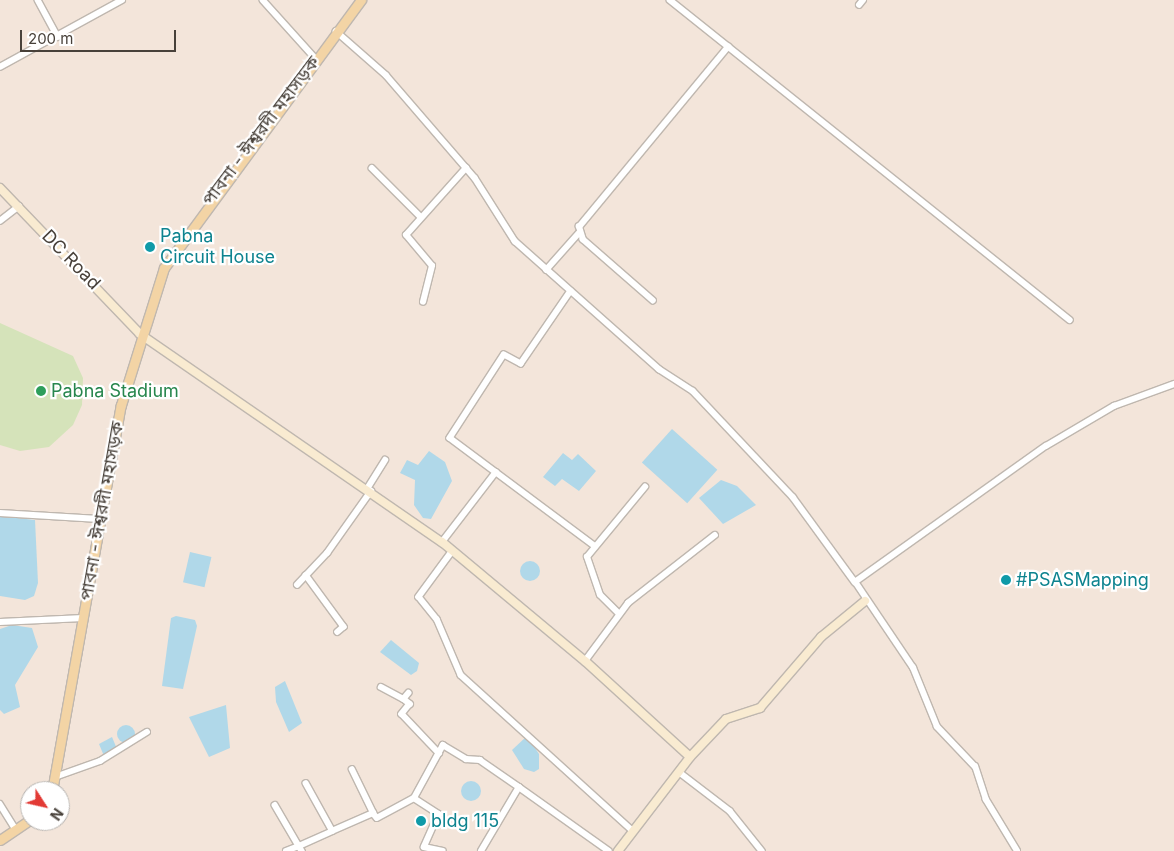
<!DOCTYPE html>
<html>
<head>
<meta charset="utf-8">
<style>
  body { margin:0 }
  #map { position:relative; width:1174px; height:851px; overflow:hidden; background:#f4f1ec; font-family:Inter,"Noto Sans Bengali",sans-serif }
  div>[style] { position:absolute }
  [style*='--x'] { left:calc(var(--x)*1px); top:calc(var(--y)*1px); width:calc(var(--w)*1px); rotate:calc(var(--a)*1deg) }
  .commercial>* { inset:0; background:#f3e5da }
  .green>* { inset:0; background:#d5e3ba }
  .water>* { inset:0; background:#b0d8e9; transform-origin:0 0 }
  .round { border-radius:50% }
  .roads { filter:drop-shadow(1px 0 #bfb7af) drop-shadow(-1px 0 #bfb7af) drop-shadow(0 1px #bfb7af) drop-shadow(0 -1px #bfb7af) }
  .street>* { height:5.5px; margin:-2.75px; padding:0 2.75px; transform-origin:2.75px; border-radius:2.75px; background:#fff }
  .secondary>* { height:8px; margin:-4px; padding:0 4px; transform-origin:4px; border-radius:4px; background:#f9ebd1 }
  .primary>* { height:9px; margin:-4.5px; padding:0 4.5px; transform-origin:4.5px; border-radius:4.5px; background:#f3d4a5 }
  .dots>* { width:14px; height:14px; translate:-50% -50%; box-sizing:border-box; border:2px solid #fff; border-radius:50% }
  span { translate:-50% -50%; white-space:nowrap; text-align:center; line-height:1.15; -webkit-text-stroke:4.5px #fff; paint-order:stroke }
  .street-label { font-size:18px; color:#48413a }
  .culture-label { font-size:18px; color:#0d838f }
  .left { translate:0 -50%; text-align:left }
  .leisure-label { font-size:18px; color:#27864d }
  .north { position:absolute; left:20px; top:781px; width:50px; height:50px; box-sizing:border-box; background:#fff; border:1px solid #b6b3b0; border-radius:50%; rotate:125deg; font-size:14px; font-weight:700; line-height:20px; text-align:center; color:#48413a }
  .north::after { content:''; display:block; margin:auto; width:18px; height:22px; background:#e23a35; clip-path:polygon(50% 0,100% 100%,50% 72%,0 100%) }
  .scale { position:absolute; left:20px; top:30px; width:156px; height:22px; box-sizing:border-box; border:2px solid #48413a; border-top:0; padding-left:6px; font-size:15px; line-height:18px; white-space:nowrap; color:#48413a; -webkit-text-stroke:4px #fff; paint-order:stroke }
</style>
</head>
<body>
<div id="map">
  <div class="commercial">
    <div style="clip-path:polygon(evenodd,0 0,1174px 0,1174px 851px,0 851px,0 0,30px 791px,60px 791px,60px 821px,30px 821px,30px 791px)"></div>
  </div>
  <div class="green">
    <div style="clip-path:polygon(0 323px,73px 356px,83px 378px,82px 405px,73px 425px,49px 447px,20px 451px,0 445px)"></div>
  </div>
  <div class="water">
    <div style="left:672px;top:429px;width:61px;height:45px;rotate:42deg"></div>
    <div style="clip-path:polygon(429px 451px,445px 462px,452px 481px,431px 519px,423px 518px,414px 505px,415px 480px,400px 473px,407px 460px,418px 465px)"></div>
    <div style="clip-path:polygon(563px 453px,572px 460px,578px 454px,596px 471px,579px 491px,562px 479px,555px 486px,543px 477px)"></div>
    <div style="clip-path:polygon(721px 480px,737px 486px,756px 505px,723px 524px,699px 498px)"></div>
    <div style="clip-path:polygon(0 516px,35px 520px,38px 583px,34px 596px,25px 600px,0 596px)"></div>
    <div style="left:190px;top:552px;width:22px;height:31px;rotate:13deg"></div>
    <div class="round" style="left:520px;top:561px;width:20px;height:20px"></div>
    <div style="clip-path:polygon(176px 616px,195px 620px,197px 626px,183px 689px,162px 686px,171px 618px)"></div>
    <div style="clip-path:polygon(12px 625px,32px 628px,38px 647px,15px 685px,20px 707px,4px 714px,0 710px,0 629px)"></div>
    <div style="clip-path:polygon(391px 640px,419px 663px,417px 671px,411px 675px,380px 652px)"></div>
    <div style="clip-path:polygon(285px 681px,302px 723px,289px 732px,276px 702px,275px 687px)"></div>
    <div style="clip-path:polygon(226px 705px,230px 748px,209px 757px,189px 717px)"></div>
    <div class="round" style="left:117px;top:725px;width:18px;height:18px"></div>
    <div style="clip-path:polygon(527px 736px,539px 754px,539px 769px,534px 772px,524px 769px,512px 750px)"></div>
    <div style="clip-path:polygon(112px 737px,117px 749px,104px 756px,99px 744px)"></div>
    <div class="round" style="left:461px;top:781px;width:20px;height:20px"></div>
  </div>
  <div class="roads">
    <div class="street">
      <div style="--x:38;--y:0;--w:42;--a:61.6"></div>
      <div style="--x:263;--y:0;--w:78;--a:48.1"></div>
      <div style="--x:670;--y:0;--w:512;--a:38.66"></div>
      <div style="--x:859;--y:5;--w:6;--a:-51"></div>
      <div style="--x:336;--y:31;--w:67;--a:41.3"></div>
      <div style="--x:386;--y:75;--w:136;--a:49.2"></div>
      <div style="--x:475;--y:178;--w:75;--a:57.6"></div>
      <div style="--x:515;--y:241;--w:193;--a:41.6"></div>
      <div style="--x:659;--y:369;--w:40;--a:32.9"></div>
      <div style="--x:693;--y:391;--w:146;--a:46.7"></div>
      <div style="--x:793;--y:497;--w:105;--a:53.9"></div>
      <div style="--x:0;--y:67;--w:139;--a:-28.8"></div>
      <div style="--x:372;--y:168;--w:69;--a:45"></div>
      <div style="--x:0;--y:221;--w:24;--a:-38"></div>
      <div style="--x:546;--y:270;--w:48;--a:-48.4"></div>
      <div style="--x:571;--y:291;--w:88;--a:124.4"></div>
      <div style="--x:521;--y:364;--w:19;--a:-152"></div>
      <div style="--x:504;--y:355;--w:99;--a:123"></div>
      <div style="--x:450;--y:438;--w:181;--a:36.7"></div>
      <div style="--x:653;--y:301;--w:93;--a:-138.9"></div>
      <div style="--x:583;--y:240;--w:14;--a:-107"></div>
      <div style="--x:579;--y:227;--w:234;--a:-50.4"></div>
      <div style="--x:423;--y:302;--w:37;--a:-76"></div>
      <div style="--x:432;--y:266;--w:40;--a:-130"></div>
      <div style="--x:406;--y:235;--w:90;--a:-48.2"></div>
      <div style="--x:367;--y:489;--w:34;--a:-58"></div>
      <div style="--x:0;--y:513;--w:99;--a:3.5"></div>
      <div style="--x:442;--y:542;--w:88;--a:-52.4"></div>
      <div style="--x:452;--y:552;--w:56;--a:126.3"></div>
      <div style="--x:419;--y:597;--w:28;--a:51"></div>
      <div style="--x:437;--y:619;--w:61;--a:66.8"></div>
      <div style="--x:461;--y:675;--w:232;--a:42.2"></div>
      <div style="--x:306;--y:575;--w:64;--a:53.8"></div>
      <div style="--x:344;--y:627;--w:8;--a:140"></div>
      <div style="--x:297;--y:585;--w:44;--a:-46.8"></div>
      <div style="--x:327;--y:553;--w:76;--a:-54.6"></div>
      <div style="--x:618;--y:613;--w:25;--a:-135"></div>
      <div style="--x:600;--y:595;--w:40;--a:-108.9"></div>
      <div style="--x:587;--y:557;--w:91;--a:-50.4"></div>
      <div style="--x:0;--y:622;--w:83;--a:-2.8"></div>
      <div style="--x:585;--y:661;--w:72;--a:-53.4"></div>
      <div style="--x:628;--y:603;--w:110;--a:-38"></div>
      <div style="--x:381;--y:687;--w:26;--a:28"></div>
      <div style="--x:409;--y:693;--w:8;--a:130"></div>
      <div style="--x:404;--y:699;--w:8;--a:40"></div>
      <div style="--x:410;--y:704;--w:13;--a:129"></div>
      <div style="--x:402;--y:714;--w:54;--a:46.5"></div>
      <div style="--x:679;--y:772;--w:64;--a:37.4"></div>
      <div style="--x:730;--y:811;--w:51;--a:51.3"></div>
      <div style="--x:55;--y:777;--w:48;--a:-19.6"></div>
      <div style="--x:100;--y:761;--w:55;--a:-31.7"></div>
      <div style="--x:414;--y:798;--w:60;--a:-61.3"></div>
      <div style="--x:443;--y:745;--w:27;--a:31"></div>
      <div style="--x:466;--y:759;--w:14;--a:4"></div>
      <div style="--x:480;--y:760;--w:47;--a:34.7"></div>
      <div style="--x:0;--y:804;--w:31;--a:58"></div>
      <div style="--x:275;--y:805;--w:48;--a:59.7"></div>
      <div style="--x:299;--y:846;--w:36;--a:-24"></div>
      <div style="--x:332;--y:831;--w:54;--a:-119"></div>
      <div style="--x:373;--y:813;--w:6;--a:51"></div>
      <div style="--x:377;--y:818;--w:42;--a:-28.4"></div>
      <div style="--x:414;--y:798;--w:30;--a:33"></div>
      <div style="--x:439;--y:814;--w:36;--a:114"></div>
      <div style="--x:424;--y:847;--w:19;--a:12"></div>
      <div style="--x:332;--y:831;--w:45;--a:-23.7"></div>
      <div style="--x:373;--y:813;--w:48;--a:-116"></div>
      <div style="--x:286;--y:851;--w:14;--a:-21"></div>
      <div style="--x:299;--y:846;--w:6;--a:59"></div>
      <div style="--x:481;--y:851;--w:74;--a:-59.3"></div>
      <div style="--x:519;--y:787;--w:110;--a:35.4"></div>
      <div style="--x:1017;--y:851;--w:60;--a:-121.3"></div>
      <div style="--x:986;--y:800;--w:35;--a:-108"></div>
      <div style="--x:975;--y:767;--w:55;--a:-133.5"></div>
      <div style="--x:937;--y:727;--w:64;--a:-112.1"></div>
      <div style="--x:913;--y:668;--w:104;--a:-124"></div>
      <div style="--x:855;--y:582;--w:234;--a:-35.5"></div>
      <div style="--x:1046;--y:446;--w:79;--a:-30.5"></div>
      <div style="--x:1114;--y:406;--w:64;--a:-20.1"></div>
    </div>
    <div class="secondary">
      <div style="--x:0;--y:188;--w:202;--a:46.2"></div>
      <div style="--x:140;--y:334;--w:367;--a:34.6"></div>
      <div style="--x:442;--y:542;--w:186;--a:39.8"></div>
      <div style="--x:585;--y:661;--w:142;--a:42.4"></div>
      <div style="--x:618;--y:851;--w:118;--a:-52.5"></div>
      <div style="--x:690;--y:757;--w:52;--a:-46.5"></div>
      <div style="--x:726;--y:719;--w:36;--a:-18"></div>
      <div style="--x:760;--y:708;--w:94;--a:-49.3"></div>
      <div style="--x:821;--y:637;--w:57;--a:-39.3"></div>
    </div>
    <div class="primary">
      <div style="--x:52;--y:791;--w:392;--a:-79.9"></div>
      <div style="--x:121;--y:405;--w:144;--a:-72.6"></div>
      <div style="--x:164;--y:268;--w:333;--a:-53.7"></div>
      <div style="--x:0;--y:840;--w:36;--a:-34"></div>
    </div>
  </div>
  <div class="dots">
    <div style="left:150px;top:247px;background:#0f9aa8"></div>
    <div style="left:41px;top:391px;background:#2e9e5b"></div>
    <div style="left:1006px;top:580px;background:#0f9aa8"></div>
    <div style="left:421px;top:821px;background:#0f9aa8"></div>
  </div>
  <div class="street-label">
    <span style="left:261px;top:131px;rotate:-53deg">পাবনা - ঈশ্বরদী মহাসড়ক</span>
    <span style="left:71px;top:260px;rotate:46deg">DC Road</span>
    <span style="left:102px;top:511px;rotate:-80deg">পাবনা - ঈশ্বরদী মহাসড়ক</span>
  </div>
  <div class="culture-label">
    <span class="left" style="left:160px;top:247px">Pabna<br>Circuit House</span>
    <span class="left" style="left:1016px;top:580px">#PSASMapping</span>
    <span class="left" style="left:431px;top:821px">bldg 115</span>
  </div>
  <div class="leisure-label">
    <span class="left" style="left:51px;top:391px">Pabna Stadium</span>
  </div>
  <div class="north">N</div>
  <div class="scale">200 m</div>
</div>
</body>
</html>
